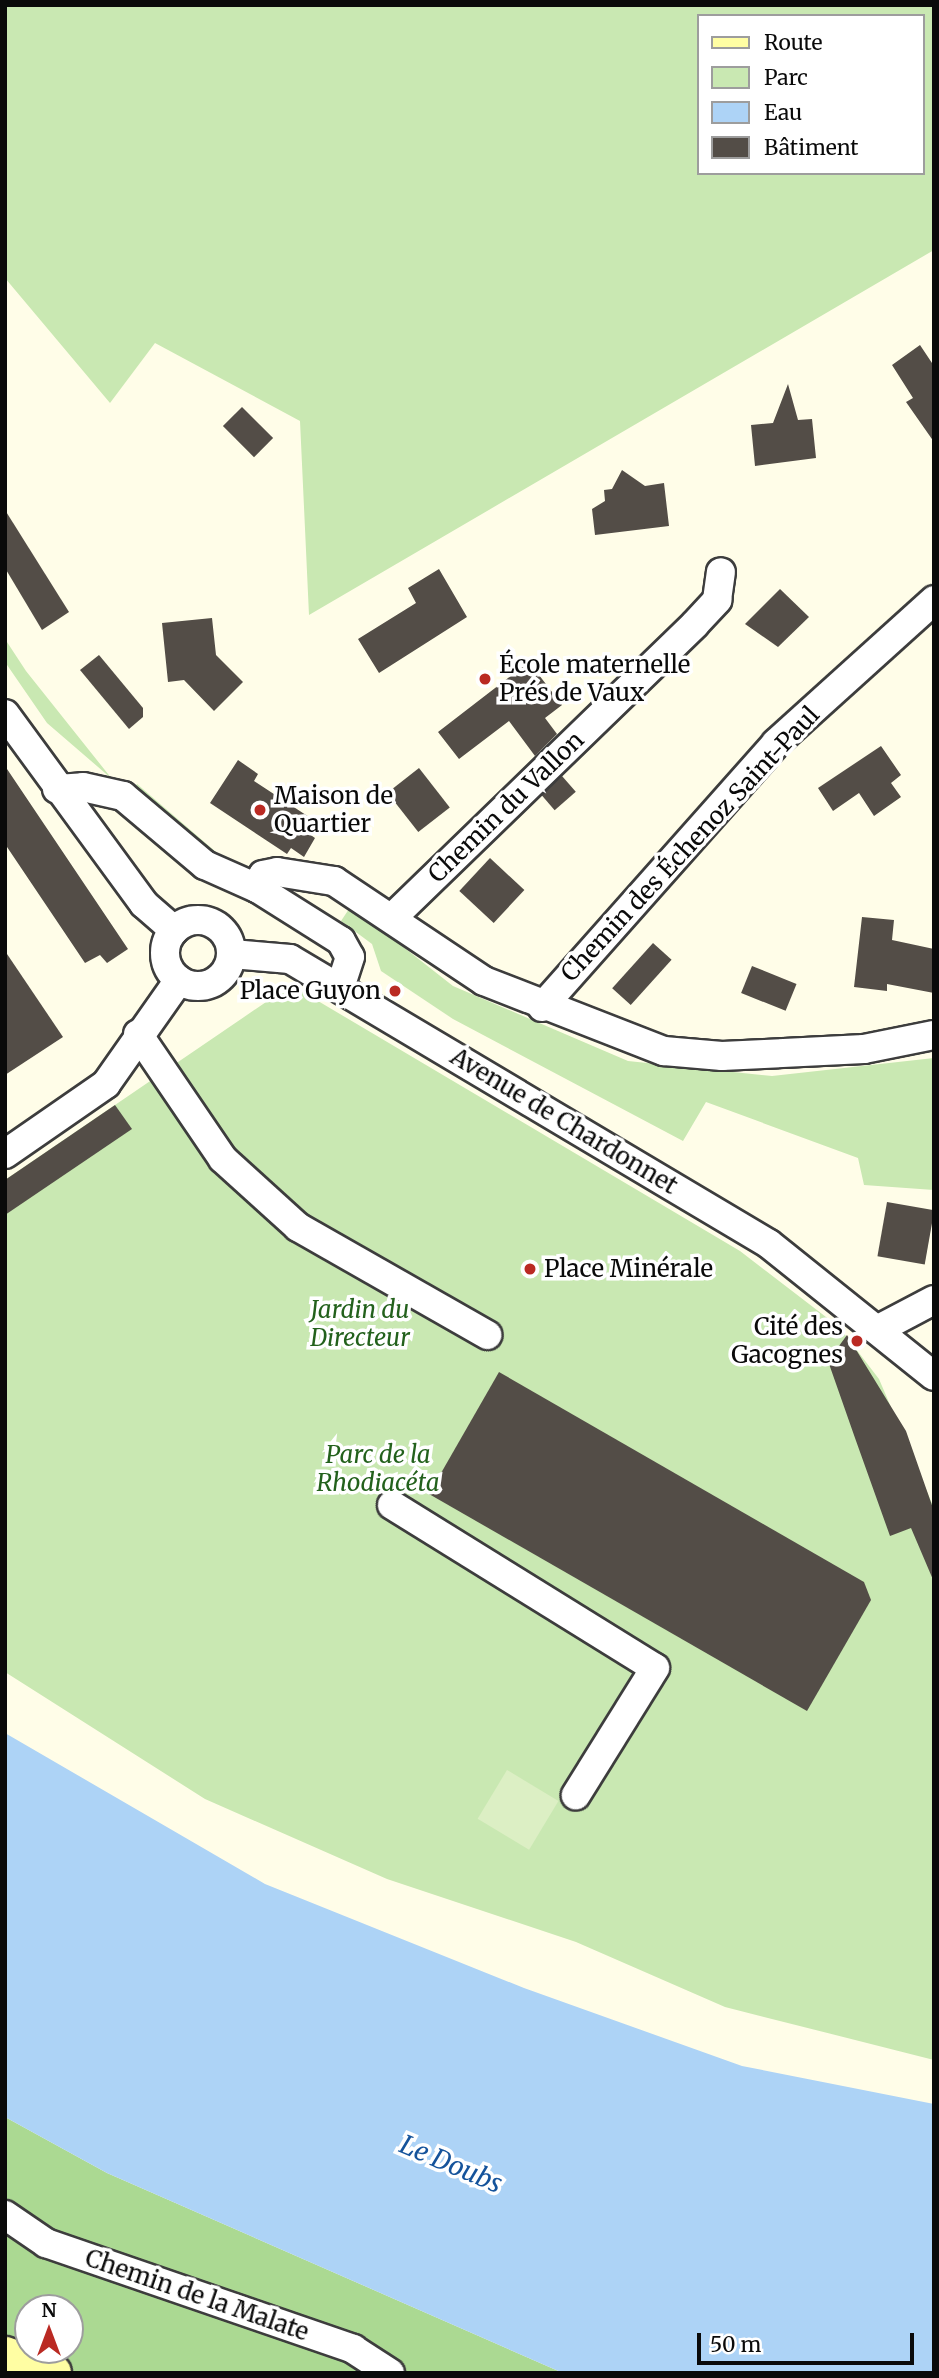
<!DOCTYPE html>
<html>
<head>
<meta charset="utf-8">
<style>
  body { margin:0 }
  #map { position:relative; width:939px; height:2378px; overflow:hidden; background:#fffde8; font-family:Merriweather,serif }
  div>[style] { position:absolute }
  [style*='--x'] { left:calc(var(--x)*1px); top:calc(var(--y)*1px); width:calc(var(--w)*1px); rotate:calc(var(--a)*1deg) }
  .green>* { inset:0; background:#c9e8b2 }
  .forest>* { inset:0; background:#abd992 }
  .pitch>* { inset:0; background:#dcefc4; transform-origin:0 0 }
  .water>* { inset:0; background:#add3f6 }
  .building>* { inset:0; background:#534d47; transform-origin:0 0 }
  .roads { filter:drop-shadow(2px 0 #3d3d3d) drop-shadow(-2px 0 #3d3d3d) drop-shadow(0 2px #3d3d3d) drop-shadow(0 -2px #3d3d3d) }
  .street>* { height:28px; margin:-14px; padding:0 14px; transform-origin:14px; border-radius:14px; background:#fff }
  .street>.ring { margin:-14px; padding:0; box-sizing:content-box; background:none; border:28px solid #fff; border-radius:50% }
  .secondary>* { height:38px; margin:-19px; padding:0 19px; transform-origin:19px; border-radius:19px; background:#fffea3 }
  .dots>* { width:19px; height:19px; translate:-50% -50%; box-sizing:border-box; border:4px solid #fff; border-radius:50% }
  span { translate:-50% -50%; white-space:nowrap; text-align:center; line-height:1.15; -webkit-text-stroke:7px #fff; paint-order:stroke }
  .poi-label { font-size:24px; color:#0a0a0a }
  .left { translate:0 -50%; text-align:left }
  .right { translate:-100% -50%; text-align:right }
  .street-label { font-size:24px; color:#0a0a0a }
  .park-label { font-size:24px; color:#23611c; font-style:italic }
  .water-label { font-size:26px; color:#15539b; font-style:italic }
  .frame { position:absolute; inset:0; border:7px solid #0a0a0a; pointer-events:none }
  .legend { position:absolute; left:697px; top:14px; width:228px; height:161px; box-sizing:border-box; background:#fff; border:2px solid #9d9d9d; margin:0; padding:9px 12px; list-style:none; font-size:21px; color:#0a0a0a }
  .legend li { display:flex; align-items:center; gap:14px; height:35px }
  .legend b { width:35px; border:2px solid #9d9d9d }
  .north { position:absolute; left:14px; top:2294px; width:70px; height:70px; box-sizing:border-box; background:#fff; border:2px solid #9d9d9d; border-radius:50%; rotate:0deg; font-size:19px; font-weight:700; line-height:28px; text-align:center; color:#0a0a0a }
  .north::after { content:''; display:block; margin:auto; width:24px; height:32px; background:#ba2a23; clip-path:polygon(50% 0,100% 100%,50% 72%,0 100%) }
  .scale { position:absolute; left:697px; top:2333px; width:217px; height:32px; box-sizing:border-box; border:4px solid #0a0a0a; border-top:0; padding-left:9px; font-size:21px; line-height:24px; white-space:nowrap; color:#0a0a0a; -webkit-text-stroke:5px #fff; paint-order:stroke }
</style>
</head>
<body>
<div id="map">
  <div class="green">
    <div style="clip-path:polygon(evenodd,5px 5px,934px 5px,934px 250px,309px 615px,300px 421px,155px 343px,110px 403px,5px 278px,5px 5px,699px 16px,923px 16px,923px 173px,699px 173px,699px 16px)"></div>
    <div style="clip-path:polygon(5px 639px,26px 671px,112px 779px,47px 723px,5px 662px)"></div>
    <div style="clip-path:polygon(137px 784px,223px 858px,212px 859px,130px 793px)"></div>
    <div style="clip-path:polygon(351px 906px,453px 986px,628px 1061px,772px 1076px,934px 1058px,934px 1190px,864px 1185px,858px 1158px,706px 1102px,683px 1141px,453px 1019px,381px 971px,372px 944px,341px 921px)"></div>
    <div style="clip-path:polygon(291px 985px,740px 1251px,839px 1327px,879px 1379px,934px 1508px,934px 2060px,725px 2007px,576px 1942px,387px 1879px,205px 1799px,5px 1672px,5px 1180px)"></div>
  </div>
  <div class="forest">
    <div style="clip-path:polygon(evenodd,5px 2117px,107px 2173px,563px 2373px,5px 2373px,5px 2117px,28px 2308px,70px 2308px,70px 2350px,28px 2350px,28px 2308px)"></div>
  </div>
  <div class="pitch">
    <div style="left:507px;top:1770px;width:60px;height:57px;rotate:31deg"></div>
  </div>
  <div class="water">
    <div style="clip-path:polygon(5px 1733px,265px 1884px,524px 1988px,742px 2066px,934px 2104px,934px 2373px,563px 2373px,107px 2173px,5px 2117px)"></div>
  </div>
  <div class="building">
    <div style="clip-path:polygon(920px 345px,934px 366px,934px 442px,906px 402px,913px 398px,892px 365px)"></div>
    <div style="clip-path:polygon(788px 384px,798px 420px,812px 419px,816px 458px,755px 466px,751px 425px,773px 423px)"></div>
    <div style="left:242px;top:407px;width:44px;height:27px;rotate:45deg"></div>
    <div style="clip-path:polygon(622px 470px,645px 486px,664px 483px,669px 526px,595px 535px,592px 509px,605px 501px,604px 490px,612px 489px)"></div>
    <div style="clip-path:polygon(5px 510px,69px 612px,42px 630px,5px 568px)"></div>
    <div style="clip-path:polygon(439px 569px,467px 617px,379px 673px,358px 639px,416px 603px,408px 588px)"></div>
    <div style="clip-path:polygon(780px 589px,809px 617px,778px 647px,745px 624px)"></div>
    <div style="clip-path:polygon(212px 618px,216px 655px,243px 682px,214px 711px,184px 680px,168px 682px,162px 623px)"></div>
    <div style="clip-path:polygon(99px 655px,143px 708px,143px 717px,129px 729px,80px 670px)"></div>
    <div style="clip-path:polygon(529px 662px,562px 705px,545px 718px,557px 734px,535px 756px,509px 721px,459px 759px,438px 732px)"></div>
    <div style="clip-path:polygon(881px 746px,901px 775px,891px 783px,901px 797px,874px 816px,859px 793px,833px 811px,818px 788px)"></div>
    <div style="clip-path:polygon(238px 760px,258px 774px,254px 781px,309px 817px,302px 829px,315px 838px,304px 857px,291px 848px,287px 854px,210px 803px)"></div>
    <div style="clip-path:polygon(5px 766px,128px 949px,107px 963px,100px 955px,85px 963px,5px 844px)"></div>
    <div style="left:419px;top:768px;width:50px;height:40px;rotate:52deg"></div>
    <div style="left:562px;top:776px;width:21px;height:28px;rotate:49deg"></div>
    <div style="left:490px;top:858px;width:47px;height:45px;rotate:43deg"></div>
    <div style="clip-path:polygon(862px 917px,894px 920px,892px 940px,934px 949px,934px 993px,887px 984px,887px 991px,854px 987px)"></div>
    <div style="left:653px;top:943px;width:25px;height:61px;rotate:42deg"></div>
    <div style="clip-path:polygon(5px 951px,63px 1037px,5px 1075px)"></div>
    <div style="left:752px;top:966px;width:48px;height:29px;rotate:22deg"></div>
    <div style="clip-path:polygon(115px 1105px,132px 1129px,5px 1215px,5px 1180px)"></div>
    <div style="left:887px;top:1202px;width:48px;height:55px;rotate:10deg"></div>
    <div style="clip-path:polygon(847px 1335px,906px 1431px,934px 1511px,934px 1582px,911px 1528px,890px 1536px,855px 1438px,828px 1361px)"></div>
    <div style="clip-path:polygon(499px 1372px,864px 1582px,871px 1600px,807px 1711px,429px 1494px)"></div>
  </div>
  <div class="roads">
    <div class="street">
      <div style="--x:5;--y:714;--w:235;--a:53.8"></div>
      <div style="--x:144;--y:904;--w:40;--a:41"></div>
      <div style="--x:57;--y:789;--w:26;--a:-4"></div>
      <div style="--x:83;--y:787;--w:41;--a:12.7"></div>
      <div style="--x:123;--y:796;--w:107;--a:40.1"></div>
      <div style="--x:205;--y:865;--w:57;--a:23.9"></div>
      <div style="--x:257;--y:888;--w:99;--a:32.2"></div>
      <div style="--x:341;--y:941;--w:18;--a:61"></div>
      <div style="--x:350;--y:957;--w:32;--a:108"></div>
      <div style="--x:257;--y:888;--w:14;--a:-65"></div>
      <div style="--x:263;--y:875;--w:14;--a:-12"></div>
      <div style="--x:277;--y:872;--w:58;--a:9"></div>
      <div style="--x:334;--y:881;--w:180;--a:33.7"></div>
      <div style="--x:484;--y:981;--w:193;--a:21.3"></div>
      <div style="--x:664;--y:1051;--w:58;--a:4.9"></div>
      <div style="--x:722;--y:1056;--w:142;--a:-2.8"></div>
      <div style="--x:864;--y:1049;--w:71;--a:-11.3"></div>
      <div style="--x:394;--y:916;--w:419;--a:-44.1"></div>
      <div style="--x:695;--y:624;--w:33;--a:-47"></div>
      <div style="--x:717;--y:600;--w:28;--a:-82"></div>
      <div class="ring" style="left:165px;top:920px;width:38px;height:38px"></div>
      <div style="--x:232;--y:954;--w:58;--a:4.9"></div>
      <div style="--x:290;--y:959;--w:557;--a:30.75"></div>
      <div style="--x:769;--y:1244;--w:211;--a:38.7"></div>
      <div style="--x:542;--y:1007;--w:353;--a:-48.4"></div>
      <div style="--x:776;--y:743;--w:213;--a:-42.1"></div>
      <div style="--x:138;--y:1034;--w:151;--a:55.8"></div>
      <div style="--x:223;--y:1159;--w:101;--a:42.2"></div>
      <div style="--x:298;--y:1227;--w:218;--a:29.7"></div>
      <div style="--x:5;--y:1154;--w:123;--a:-34.7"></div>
      <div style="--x:106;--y:1084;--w:127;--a:-54.9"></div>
      <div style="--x:877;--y:1330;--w:64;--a:-27.8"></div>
      <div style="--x:392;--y:1505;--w:309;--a:31.8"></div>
      <div style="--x:655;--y:1668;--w:150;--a:121.9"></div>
      <div style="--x:5;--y:2215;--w:50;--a:34.3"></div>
      <div style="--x:46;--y:2243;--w:325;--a:19"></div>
      <div style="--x:353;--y:2349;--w:44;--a:33"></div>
    </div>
    <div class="secondary">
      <div style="--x:5;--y:2356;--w:50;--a:19.9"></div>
    </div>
  </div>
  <div class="dots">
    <div style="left:485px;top:679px;background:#ba2a23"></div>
    <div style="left:260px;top:810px;background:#ba2a23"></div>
    <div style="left:395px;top:991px;background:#ba2a23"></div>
    <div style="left:530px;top:1269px;background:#ba2a23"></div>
    <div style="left:857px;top:1341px;background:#ba2a23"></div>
  </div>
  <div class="poi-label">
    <span class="left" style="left:499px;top:679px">École maternelle<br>Prés de Vaux</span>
    <span class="left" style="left:274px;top:810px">Maison de<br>Quartier</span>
    <span class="right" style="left:381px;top:991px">Place Guyon</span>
    <span class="left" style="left:544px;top:1269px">Place Minérale</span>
    <span class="right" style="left:843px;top:1341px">Cité des<br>Gacognes</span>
  </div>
  <div class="street-label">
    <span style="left:506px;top:807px;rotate:-44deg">Chemin du Vallon</span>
    <span style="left:690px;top:844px;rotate:-47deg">Chemin des Échenoz Saint-Paul</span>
    <span style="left:564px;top:1121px;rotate:31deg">Avenue de Chardonnet</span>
    <span style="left:197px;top:2295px;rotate:19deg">Chemin de la Malate</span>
  </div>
  <div class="park-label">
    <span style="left:360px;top:1324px">Jardin du<br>Directeur</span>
    <span style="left:378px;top:1469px">Parc de la<br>Rhodiacéta</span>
  </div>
  <div class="water-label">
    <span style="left:451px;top:2164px;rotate:23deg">Le Doubs</span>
  </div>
  <div class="frame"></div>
  <ul class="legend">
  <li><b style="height:9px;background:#fffea3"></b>Route</li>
  <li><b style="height:19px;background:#c9e8b2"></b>Parc</li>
  <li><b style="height:19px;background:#add3f6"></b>Eau</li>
  <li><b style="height:19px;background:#534d47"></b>Bâtiment</li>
  </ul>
  <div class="north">N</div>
  <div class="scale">50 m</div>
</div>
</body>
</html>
